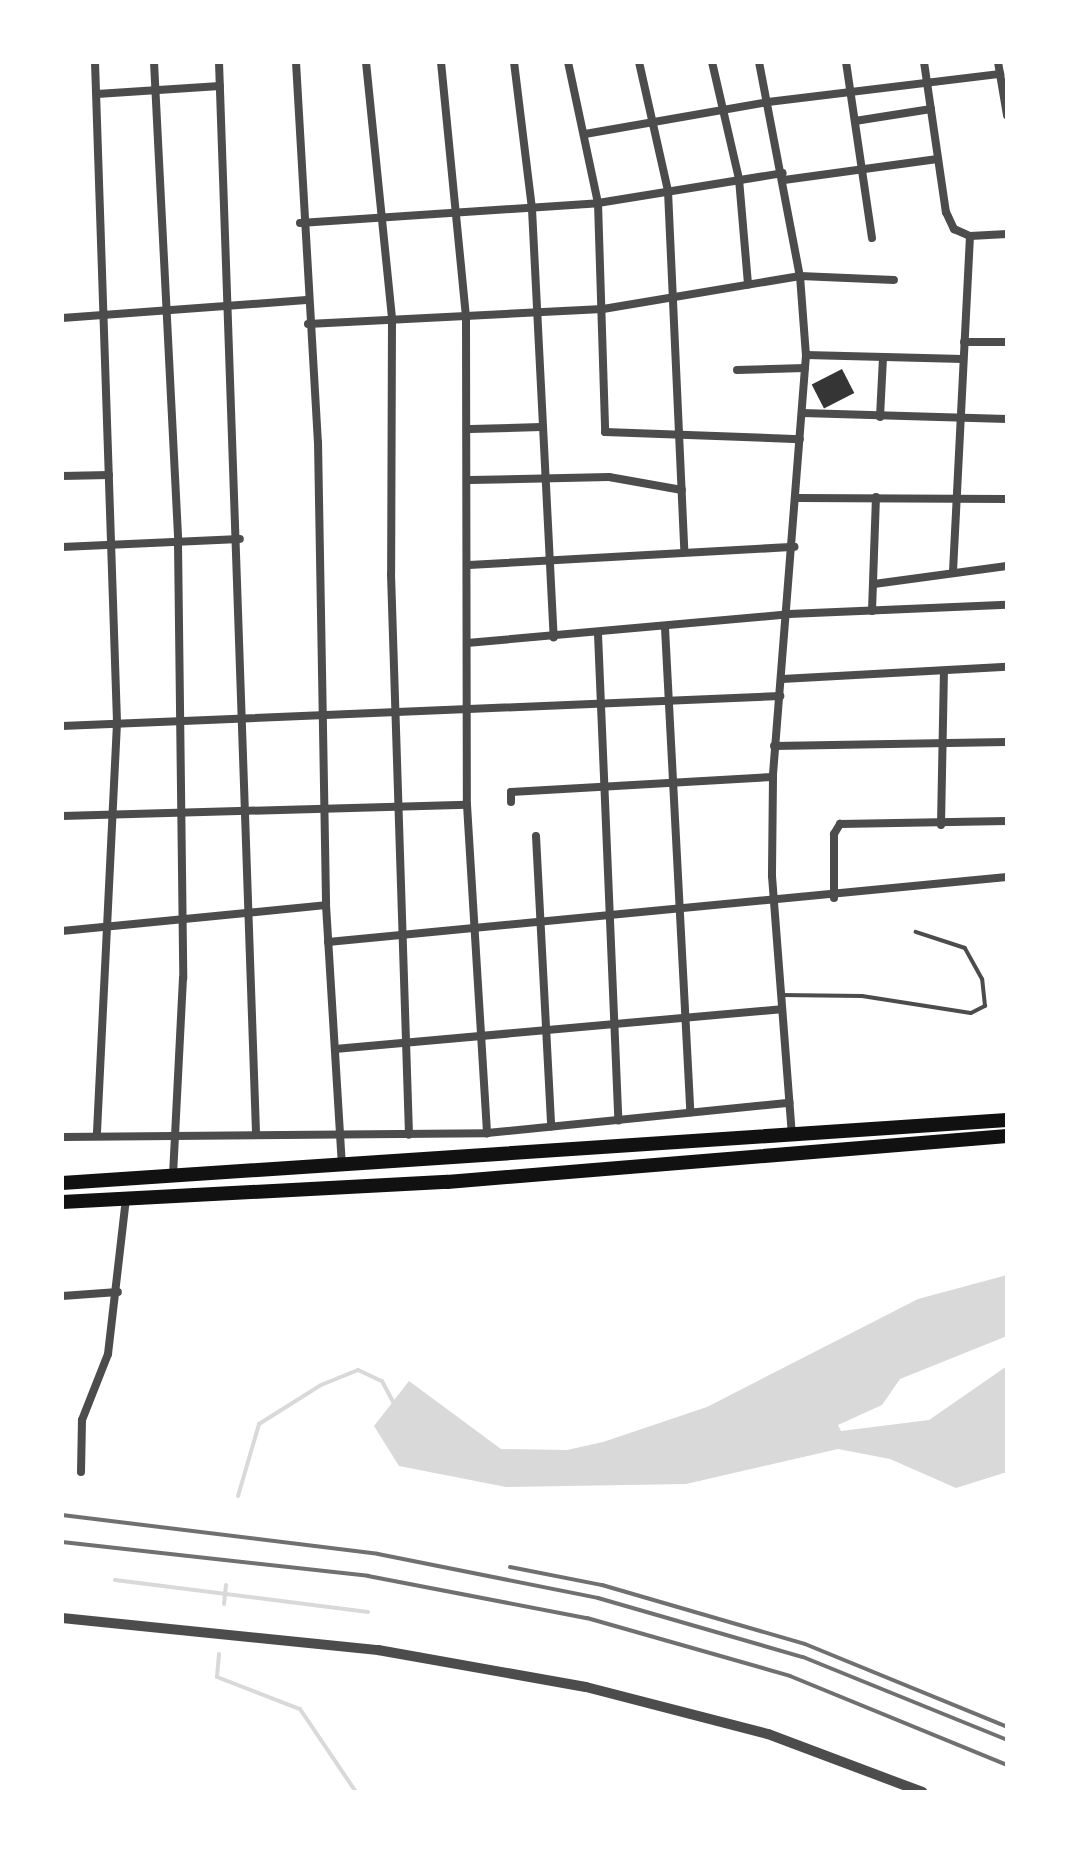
<!DOCTYPE html>
<html>
<head>
<meta charset="utf-8">
<style>
  body { margin:0 }
  #map { position:relative; width:1069px; height:1854px; overflow:hidden; background:#fff; font-family:"Noto Sans",sans-serif }
  div>[style] { position:absolute }
  [style*='--x'] { left:calc(var(--x)*1px); top:calc(var(--y)*1px); width:calc(var(--w)*1px); rotate:calc(var(--a)*1deg) }
  .water>* { inset:0; background:#d9d9d9 }
  .stream>* { height:4px; margin:-2px; padding:0 2px; transform-origin:2px; border-radius:2px; background:#d9d9d9 }
  .building>* { inset:0; background:#353535; transform-origin:0 0 }
  .service>* { height:4px; margin:-2px; padding:0 2px; transform-origin:2px; border-radius:2px; background:#4c4c4c }
  .minor>* { height:8px; margin:-4px; padding:0 4px; transform-origin:4px; border-radius:4px; background:#4c4c4c }
  .tertiary>* { height:10px; margin:-5px; padding:0 5px; transform-origin:5px; border-radius:5px; background:#4c4c4c }
  .trunk>* { height:14px; margin:-7px; padding:0 7px; transform-origin:7px; border-radius:7px; background:#111 }
  .rail>* { height:4px; margin:-2px; padding:0 2px; transform-origin:2px; border-radius:2px; background:#707070 }
  span { translate:-50% -50%; white-space:nowrap; text-align:center; line-height:1.15; -webkit-text-stroke:7px #fff; paint-order:stroke }
  .frame { position:absolute; inset:0; border:64px solid #fff; pointer-events:none }
</style>
</head>
<body>
<div id="map">
  <div class="water">
    <div style="clip-path:polygon(1007px 1275px,1007px 1336px,900px 1379px,882px 1405px,838px 1425px,841px 1431px,929px 1420px,1007px 1366px,1007px 1472px,956px 1488px,890px 1459px,838px 1449px,686px 1484px,506px 1487px,399px 1466px,374px 1426px,409px 1381px,501px 1449px,567px 1450px,603px 1442px,707px 1407px,918px 1299px)"></div>
  </div>
  <div class="stream">
    <div style="--x:238;--y:1496;--w:75;--a:-73.7"></div>
    <div style="--x:259;--y:1424;--w:73;--a:-32.2"></div>
    <div style="--x:321;--y:1385;--w:40;--a:-22"></div>
    <div style="--x:358;--y:1370;--w:26;--a:25"></div>
    <div style="--x:382;--y:1381;--w:24;--a:62"></div>
    <div style="--x:115;--y:1580;--w:255;--a:7.2"></div>
    <div style="--x:224;--y:1604;--w:19;--a:-84"></div>
    <div style="--x:219;--y:1654;--w:23;--a:95"></div>
    <div style="--x:217;--y:1677;--w:89;--a:21.1"></div>
    <div style="--x:300;--y:1709;--w:100;--a:56"></div>
  </div>
  <div class="building">
    <div style="left:842px;top:369px;width:27px;height:34px;rotate:63deg"></div>
  </div>
  <div class="service">
    <div style="--x:781;--y:995;--w:81;--a:0.7"></div>
    <div style="--x:862;--y:996;--w:110;--a:8.9"></div>
    <div style="--x:971;--y:1013;--w:16;--a:-27"></div>
    <div style="--x:985;--y:1006;--w:27;--a:-96"></div>
    <div style="--x:982;--y:979;--w:35;--a:-119"></div>
    <div style="--x:965;--y:948;--w:52;--a:-161.9"></div>
  </div>
  <div class="minor">
    <div style="--x:95;--y:62;--w:661;--a:88.09"></div>
    <div style="--x:117;--y:723;--w:413;--a:92.8"></div>
    <div style="--x:154;--y:62;--w:482;--a:87.1"></div>
    <div style="--x:178;--y:543;--w:435;--a:89.3"></div>
    <div style="--x:183;--y:978;--w:198;--a:92.9"></div>
    <div style="--x:219;--y:62;--w:1070;--a:88.02"></div>
    <div style="--x:296;--y:62;--w:381;--a:86.7"></div>
    <div style="--x:318;--y:442;--w:463;--a:89"></div>
    <div style="--x:326;--y:905;--w:260;--a:86.5"></div>
    <div style="--x:366;--y:62;--w:259;--a:84.2"></div>
    <div style="--x:392;--y:320;--w:254;--a:90.2"></div>
    <div style="--x:391;--y:574;--w:561;--a:88.16"></div>
    <div style="--x:441;--y:62;--w:258;--a:84.4"></div>
    <div style="--x:466;--y:319;--w:486;--a:89.9"></div>
    <div style="--x:467;--y:805;--w:329;--a:86.5"></div>
    <div style="--x:514;--y:62;--w:148;--a:83"></div>
    <div style="--x:532;--y:209;--w:429;--a:87.1"></div>
    <div style="--x:568;--y:62;--w:144;--a:78"></div>
    <div style="--x:598;--y:203;--w:229;--a:88.2"></div>
    <div style="--x:605;--y:432;--w:195;--a:2.1"></div>
    <div style="--x:639;--y:62;--w:132;--a:77.3"></div>
    <div style="--x:668;--y:191;--w:358;--a:87.4"></div>
    <div style="--x:712;--y:62;--w:120;--a:77"></div>
    <div style="--x:739;--y:179;--w:106;--a:85.1"></div>
    <div style="--x:759;--y:62;--w:218;--a:79.2"></div>
    <div style="--x:800;--y:276;--w:79;--a:85.7"></div>
    <div style="--x:806;--y:355;--w:423;--a:94.5"></div>
    <div style="--x:773;--y:777;--w:99;--a:90.6"></div>
    <div style="--x:772;--y:876;--w:260;--a:85.6"></div>
    <div style="--x:846;--y:62;--w:178;--a:81.6"></div>
    <div style="--x:924;--y:62;--w:152;--a:81.7"></div>
    <div style="--x:946;--y:212;--w:19;--a:65"></div>
    <div style="--x:954;--y:229;--w:17;--a:24"></div>
    <div style="--x:970;--y:236;--w:336;--a:92.9"></div>
    <div style="--x:998;--y:62;--w:54;--a:80.4"></div>
    <div style="--x:97;--y:94;--w:123;--a:-3.7"></div>
    <div style="--x:855;--y:121;--w:77;--a:-9"></div>
    <div style="--x:585;--y:134;--w:186;--a:-9.9"></div>
    <div style="--x:768;--y:102;--w:234;--a:-6.9"></div>
    <div style="--x:784;--y:180;--w:155;--a:-7.8"></div>
    <div style="--x:300;--y:223;--w:299;--a:-3.8"></div>
    <div style="--x:598;--y:203;--w:187;--a:-9.2"></div>
    <div style="--x:970;--y:236;--w:37;--a:-3"></div>
    <div style="--x:62;--y:318;--w:245;--a:-4.2"></div>
    <div style="--x:308;--y:324;--w:295;--a:-2.9"></div>
    <div style="--x:603;--y:309;--w:200;--a:-9.5"></div>
    <div style="--x:800;--y:276;--w:94;--a:2.4"></div>
    <div style="--x:964;--y:342;--w:43;--a:0"></div>
    <div style="--x:806;--y:355;--w:157;--a:1.5"></div>
    <div style="--x:737;--y:370;--w:68;--a:-1.7"></div>
    <div style="--x:802;--y:413;--w:205;--a:1.7"></div>
    <div style="--x:880;--y:417;--w:60;--a:-87.1"></div>
    <div style="--x:470;--y:429;--w:71;--a:-1.6"></div>
    <div style="--x:62;--y:476;--w:47;--a:-1.2"></div>
    <div style="--x:470;--y:480;--w:139;--a:-1.2"></div>
    <div style="--x:609;--y:477;--w:74;--a:10.1"></div>
    <div style="--x:798;--y:498;--w:209;--a:0.3"></div>
    <div style="--x:62;--y:547;--w:178;--a:-2.6"></div>
    <div style="--x:469;--y:565;--w:326;--a:-3.2"></div>
    <div style="--x:874;--y:584;--w:134;--a:-7.7"></div>
    <div style="--x:872;--y:611;--w:114;--a:-88"></div>
    <div style="--x:665;--y:628;--w:485;--a:87"></div>
    <div style="--x:598;--y:634;--w:487;--a:87.6"></div>
    <div style="--x:467;--y:643;--w:323;--a:-5.1"></div>
    <div style="--x:789;--y:614;--w:218;--a:-2.4"></div>
    <div style="--x:782;--y:679;--w:225;--a:-3.1"></div>
    <div style="--x:62;--y:726;--w:719;--a:-2.39"></div>
    <div style="--x:774;--y:746;--w:233;--a:-1"></div>
    <div style="--x:511;--y:802;--w:10;--a:-90"></div>
    <div style="--x:511;--y:792;--w:262;--a:-3.3"></div>
    <div style="--x:62;--y:816;--w:405;--a:-1.6"></div>
    <div style="--x:941;--y:825;--w:152;--a:-88.9"></div>
    <div style="--x:536;--y:836;--w:291;--a:87"></div>
    <div style="--x:834;--y:898;--w:64;--a:-90"></div>
    <div style="--x:834;--y:834;--w:12;--a:-59"></div>
    <div style="--x:840;--y:824;--w:167;--a:-1"></div>
    <div style="--x:62;--y:931;--w:265;--a:-5.6"></div>
    <div style="--x:328;--y:942;--w:682;--a:-5.47"></div>
    <div style="--x:335;--y:1049;--w:448;--a:-5.1"></div>
    <div style="--x:62;--y:1137;--w:425;--a:-0.5"></div>
    <div style="--x:487;--y:1133;--w:304;--a:-5.7"></div>
    <div style="--x:62;--y:1296;--w:56;--a:-4.1"></div>
    <div style="--x:81;--y:1472;--w:52;--a:-88.9"></div>
    <div style="--x:82;--y:1420;--w:71;--a:-68.5"></div>
    <div style="--x:108;--y:1354;--w:157;--a:-83.4"></div>
  </div>
  <div class="tertiary">
    <div style="--x:62;--y:1618;--w:318;--a:5.8"></div>
    <div style="--x:378;--y:1650;--w:211;--a:10.1"></div>
    <div style="--x:586;--y:1687;--w:188;--a:14.5"></div>
    <div style="--x:768;--y:1734;--w:165;--a:20.6"></div>
  </div>
  <div class="trunk">
    <div style="--x:62;--y:1183;--w:947;--a:-3.81"></div>
    <div style="--x:62;--y:1202;--w:386;--a:-3"></div>
    <div style="--x:447;--y:1182;--w:562;--a:-4.7"></div>
  </div>
  <div class="rail">
    <div style="--x:62;--y:1515;--w:318;--a:7"></div>
    <div style="--x:378;--y:1554;--w:224;--a:11.3"></div>
    <div style="--x:598;--y:1598;--w:213;--a:16.1"></div>
    <div style="--x:803;--y:1657;--w:220;--a:22.1"></div>
    <div style="--x:62;--y:1542;--w:308;--a:6.3"></div>
    <div style="--x:368;--y:1576;--w:223;--a:10.9"></div>
    <div style="--x:587;--y:1618;--w:211;--a:15.9"></div>
    <div style="--x:790;--y:1676;--w:235;--a:22.3"></div>
    <div style="--x:510;--y:1567;--w:94;--a:11.1"></div>
    <div style="--x:602;--y:1585;--w:211;--a:16.2"></div>
    <div style="--x:805;--y:1644;--w:218;--a:22.3"></div>
  </div>
  <div class="frame"></div>
</div>
</body>
</html>
